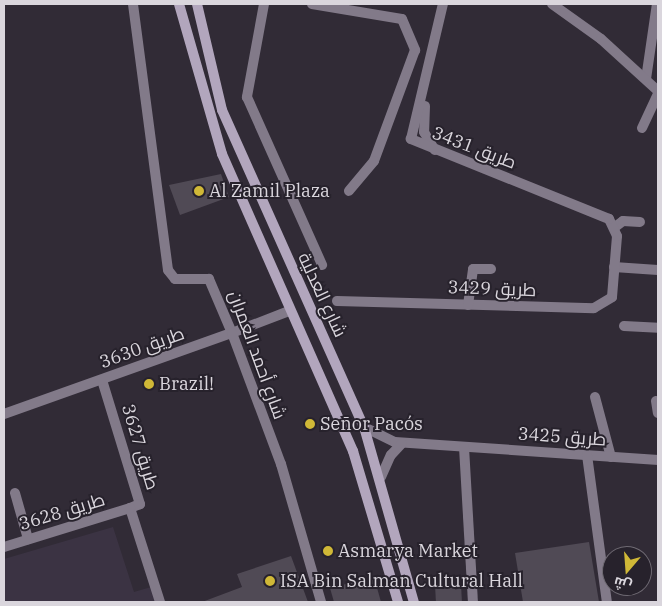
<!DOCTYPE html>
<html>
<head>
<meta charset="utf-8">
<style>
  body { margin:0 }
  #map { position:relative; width:662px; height:606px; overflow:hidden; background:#312b36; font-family:"IBM Plex Serif",Cairo,serif }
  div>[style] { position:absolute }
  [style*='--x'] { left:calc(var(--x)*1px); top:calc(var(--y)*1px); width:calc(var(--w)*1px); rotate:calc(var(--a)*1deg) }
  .built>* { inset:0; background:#3b3343 }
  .building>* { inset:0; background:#504a55; transform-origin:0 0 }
  .minor>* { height:10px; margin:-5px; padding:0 5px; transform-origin:5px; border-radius:5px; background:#827a89 }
  .tertiary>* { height:10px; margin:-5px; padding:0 5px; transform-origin:5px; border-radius:5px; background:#827a89 }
  .secondary>* { height:10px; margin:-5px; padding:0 5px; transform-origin:5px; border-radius:5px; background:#b2a6bd }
  .dots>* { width:14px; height:14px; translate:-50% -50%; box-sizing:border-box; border:2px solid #27222c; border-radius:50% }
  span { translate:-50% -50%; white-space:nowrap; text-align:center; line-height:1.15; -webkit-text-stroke:4px #27222c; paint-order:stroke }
  .street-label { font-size:18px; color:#dad6dd }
  .poi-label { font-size:18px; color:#dad6dd }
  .left { translate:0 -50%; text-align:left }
  .frame { position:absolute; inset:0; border:5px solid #dad6dd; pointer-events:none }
  .north { position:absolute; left:602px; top:546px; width:50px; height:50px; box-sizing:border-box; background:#27222c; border:1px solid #6f6a73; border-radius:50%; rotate:198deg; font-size:14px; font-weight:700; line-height:20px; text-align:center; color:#dad6dd }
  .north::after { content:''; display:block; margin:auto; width:18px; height:22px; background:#d0b837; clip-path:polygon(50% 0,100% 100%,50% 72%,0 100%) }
</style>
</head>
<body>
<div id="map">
  <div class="built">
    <div style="clip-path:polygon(113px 527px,134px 592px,151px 587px,156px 602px,4px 602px,4px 559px)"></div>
  </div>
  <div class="building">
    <div style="clip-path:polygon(221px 174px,229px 197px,180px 215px,169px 185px)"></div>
    <div style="clip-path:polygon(589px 542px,599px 602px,523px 602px,515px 553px)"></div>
    <div style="clip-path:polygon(291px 556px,308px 602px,202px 602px,242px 587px,237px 574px)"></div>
    <div style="clip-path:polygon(374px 577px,381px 602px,334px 602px,330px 588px)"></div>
    <div style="left:461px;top:584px;width:18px;height:26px;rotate:87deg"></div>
  </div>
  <div class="minor">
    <div style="--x:264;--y:4;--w:95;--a:100.4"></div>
    <div style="--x:247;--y:97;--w:184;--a:65.9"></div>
    <div style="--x:312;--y:4;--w:91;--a:9.5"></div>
    <div style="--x:402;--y:19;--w:34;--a:67"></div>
    <div style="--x:415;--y:50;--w:118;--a:110.3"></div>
    <div style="--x:374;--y:161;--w:39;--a:130"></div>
    <div style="--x:646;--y:79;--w:76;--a:-81.7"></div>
    <div style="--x:425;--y:106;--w:26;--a:92"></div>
    <div style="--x:424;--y:132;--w:21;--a:59"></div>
    <div style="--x:642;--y:128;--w:38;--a:-65"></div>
    <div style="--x:615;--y:227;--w:10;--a:-37"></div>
    <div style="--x:623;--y:221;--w:17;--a:3"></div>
    <div style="--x:614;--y:267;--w:44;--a:3.9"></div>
    <div style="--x:337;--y:301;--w:257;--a:1.6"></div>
    <div style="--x:594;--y:308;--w:21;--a:-31"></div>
    <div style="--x:612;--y:297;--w:61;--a:-85.3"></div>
    <div style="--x:617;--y:236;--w:19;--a:-115"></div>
    <div style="--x:609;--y:219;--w:214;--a:-158"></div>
    <div style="--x:411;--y:139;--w:139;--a:-76.7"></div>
    <div style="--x:468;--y:305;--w:36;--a:-82"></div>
    <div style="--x:473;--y:269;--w:18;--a:0"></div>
    <div style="--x:624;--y:326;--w:34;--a:3"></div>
    <div style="--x:102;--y:380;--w:130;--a:73"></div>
    <div style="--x:140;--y:504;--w:11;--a:158"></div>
    <div style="--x:130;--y:508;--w:99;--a:72.3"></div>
    <div style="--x:595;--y:397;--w:62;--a:75.1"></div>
    <div style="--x:656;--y:401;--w:12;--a:81"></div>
    <div style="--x:4;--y:414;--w:242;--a:-19.6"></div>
    <div style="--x:232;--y:333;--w:59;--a:-113.1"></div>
    <div style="--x:209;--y:279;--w:34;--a:180"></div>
    <div style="--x:175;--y:279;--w:11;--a:-128"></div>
    <div style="--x:168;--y:270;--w:268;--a:-97.5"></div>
    <div style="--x:364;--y:427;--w:34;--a:26"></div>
    <div style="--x:395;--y:442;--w:264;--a:3.9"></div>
    <div style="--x:464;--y:447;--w:155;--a:86.7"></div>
    <div style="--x:587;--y:455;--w:148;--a:82.3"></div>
    <div style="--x:381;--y:477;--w:24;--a:-66"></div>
    <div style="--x:391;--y:455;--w:16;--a:-47"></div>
    <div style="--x:15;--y:493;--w:48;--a:74.2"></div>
    <div style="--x:4;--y:547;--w:132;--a:-17.2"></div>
  </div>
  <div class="tertiary">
    <div style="--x:552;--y:4;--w:60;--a:35.5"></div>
    <div style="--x:601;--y:39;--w:77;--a:42.4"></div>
    <div style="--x:289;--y:311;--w:61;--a:158.9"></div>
    <div style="--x:232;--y:333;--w:140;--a:69.5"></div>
    <div style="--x:281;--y:464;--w:144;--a:73.8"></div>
  </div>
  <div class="secondary">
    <div style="--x:179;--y:4;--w:156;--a:74"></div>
    <div style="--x:222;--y:154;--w:325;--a:66.2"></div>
    <div style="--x:353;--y:451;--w:158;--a:73.4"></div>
    <div style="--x:197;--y:4;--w:109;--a:76.7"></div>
    <div style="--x:222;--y:110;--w:347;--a:65.9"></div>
    <div style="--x:364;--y:427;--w:182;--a:74.1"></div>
  </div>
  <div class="dots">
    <div style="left:199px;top:191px;background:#d0b837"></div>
    <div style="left:149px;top:384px;background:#d0b837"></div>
    <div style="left:310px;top:424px;background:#d0b837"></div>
    <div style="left:328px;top:551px;background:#d0b837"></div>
    <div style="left:270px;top:581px;background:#d0b837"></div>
  </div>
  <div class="street-label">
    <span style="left:474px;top:148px;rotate:21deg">طريق 3431</span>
    <span style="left:492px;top:289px;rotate:2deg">طريق 3429</span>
    <span style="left:322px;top:295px;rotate:65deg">شارع العدلية</span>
    <span style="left:142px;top:348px;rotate:-20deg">طريق 3630</span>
    <span style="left:257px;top:355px;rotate:70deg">شارع أحمد العمران</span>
    <span style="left:562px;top:437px;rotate:4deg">طريق 3425</span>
    <span style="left:140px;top:447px;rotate:73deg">طريق 3627</span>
    <span style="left:62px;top:512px;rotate:-17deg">طريق 3628</span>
  </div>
  <div class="poi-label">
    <span class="left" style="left:209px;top:191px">Al Zamil Plaza</span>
    <span class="left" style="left:159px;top:384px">Brazil!</span>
    <span class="left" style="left:320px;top:424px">Señor Pacós</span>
    <span class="left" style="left:338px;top:551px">Asmarya Market</span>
    <span class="left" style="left:280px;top:581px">ISA Bin Salman Cultural Hall</span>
  </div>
  <div class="frame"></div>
  <div class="north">ش</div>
</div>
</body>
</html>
